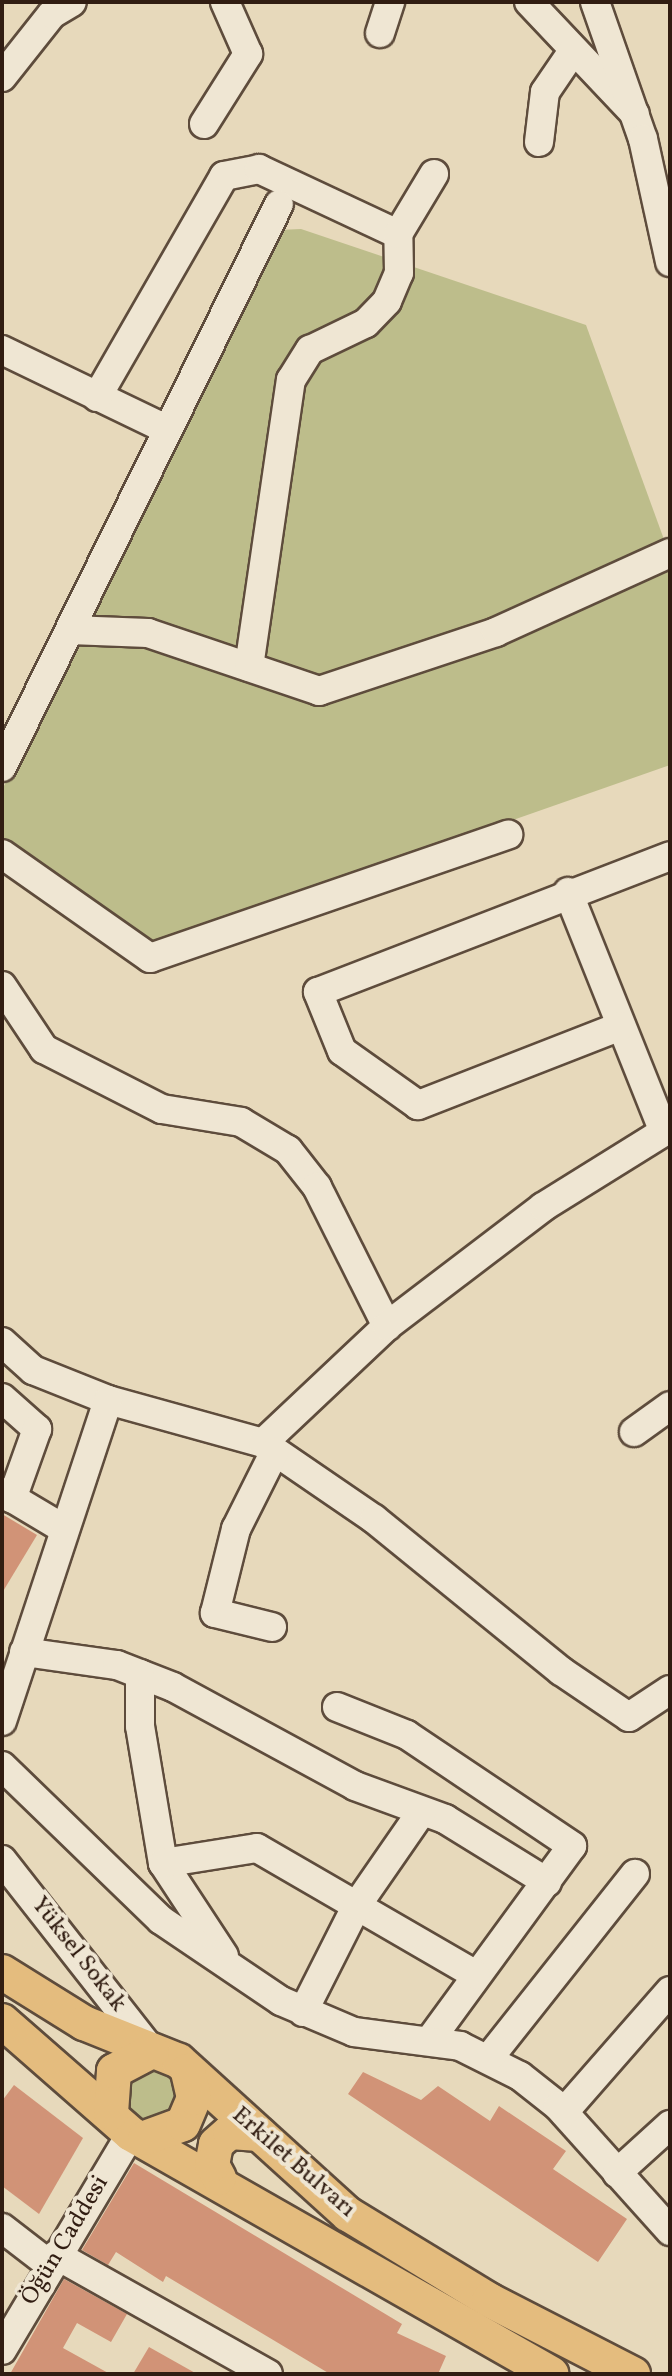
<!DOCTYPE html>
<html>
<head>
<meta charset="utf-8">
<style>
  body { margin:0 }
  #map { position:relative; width:672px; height:2376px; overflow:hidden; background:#e7d9bb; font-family:Vollkorn,serif }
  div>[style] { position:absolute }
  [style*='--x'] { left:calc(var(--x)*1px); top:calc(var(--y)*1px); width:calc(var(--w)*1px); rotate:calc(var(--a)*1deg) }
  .green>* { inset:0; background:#bdbd8b }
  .building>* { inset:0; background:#d19377 }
  .roads { filter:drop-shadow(2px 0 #5e4c3c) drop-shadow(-2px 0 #5e4c3c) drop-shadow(0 2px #5e4c3c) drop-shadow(0 -2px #5e4c3c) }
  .minor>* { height:28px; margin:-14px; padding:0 14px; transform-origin:14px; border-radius:14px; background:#efe6d3 }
  .major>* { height:34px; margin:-17px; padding:0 17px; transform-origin:17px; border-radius:17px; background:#e4bc7e }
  span { translate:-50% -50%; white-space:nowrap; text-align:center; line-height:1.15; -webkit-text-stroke:8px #efe6d3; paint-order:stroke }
  .street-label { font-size:24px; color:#311d12 }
  .frame { position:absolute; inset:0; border:4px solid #311d12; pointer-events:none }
</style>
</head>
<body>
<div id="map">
  <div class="green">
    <div style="clip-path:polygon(301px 229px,586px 325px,670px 556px,670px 765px,153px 946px,2px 848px,2px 790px,279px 230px)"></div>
    <div style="clip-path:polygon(170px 2068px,185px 2097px,157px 2128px,128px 2119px,129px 2071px)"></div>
  </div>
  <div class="building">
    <div style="clip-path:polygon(2px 1514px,37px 1535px,2px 1593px)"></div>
    <div style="clip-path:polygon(363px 2072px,421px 2100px,438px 2086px,490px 2121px,499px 2106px,566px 2151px,553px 2169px,627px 2219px,598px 2262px,348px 2094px)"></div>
    <div style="clip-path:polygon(14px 2085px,83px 2138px,39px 2214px,2px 2186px,2px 2101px)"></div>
    <div style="clip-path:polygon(134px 2163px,402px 2324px,397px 2333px,446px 2356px,438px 2374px,330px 2374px,166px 2276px,163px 2282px,116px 2252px,108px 2265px,82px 2250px)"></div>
    <div style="clip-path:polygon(64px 2279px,127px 2314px,111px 2342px,77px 2323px,63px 2348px,110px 2374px,10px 2374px)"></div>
    <div style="clip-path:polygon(149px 2347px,197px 2374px,133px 2374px)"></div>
  </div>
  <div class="roads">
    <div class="minor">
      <div style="--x:529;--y:2;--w:154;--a:46.6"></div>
      <div style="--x:595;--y:2;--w:145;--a:70.7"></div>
      <div style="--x:643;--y:139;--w:126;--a:77.6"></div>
      <div style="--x:380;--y:33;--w:33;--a:-72"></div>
      <div style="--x:2;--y:77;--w:80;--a:-51.6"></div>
      <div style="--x:52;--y:14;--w:23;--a:-31"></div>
      <div style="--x:204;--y:124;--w:83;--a:-57.8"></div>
      <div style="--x:248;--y:54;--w:57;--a:-113.9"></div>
      <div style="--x:539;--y:142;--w:50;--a:-83.2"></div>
      <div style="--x:545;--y:92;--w:50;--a:-55.7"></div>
      <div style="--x:2;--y:350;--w:184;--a:25.7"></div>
      <div style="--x:97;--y:397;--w:255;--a:-60.1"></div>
      <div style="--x:224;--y:176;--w:36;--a:-11"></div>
      <div style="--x:259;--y:169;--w:153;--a:25.1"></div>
      <div style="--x:70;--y:630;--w:78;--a:2.2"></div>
      <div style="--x:148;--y:633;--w:181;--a:18.7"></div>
      <div style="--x:319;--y:691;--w:187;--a:-18.4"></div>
      <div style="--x:496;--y:632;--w:191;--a:-24.4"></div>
      <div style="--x:249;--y:667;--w:290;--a:-81.7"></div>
      <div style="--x:291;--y:380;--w:36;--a:-58"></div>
      <div style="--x:310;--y:350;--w:62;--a:-25.7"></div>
      <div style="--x:366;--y:323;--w:30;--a:-46"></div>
      <div style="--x:387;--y:301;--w:30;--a:-67"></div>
      <div style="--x:399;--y:273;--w:39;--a:-91"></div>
      <div style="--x:398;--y:234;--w:70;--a:-59"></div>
      <div style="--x:2;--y:767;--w:627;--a:-63.8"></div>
      <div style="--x:2;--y:854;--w:181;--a:35.1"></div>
      <div style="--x:150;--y:958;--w:379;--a:-19"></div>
      <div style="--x:568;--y:892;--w:258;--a:68.2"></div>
      <div style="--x:2;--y:986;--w:76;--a:56.3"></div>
      <div style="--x:44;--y:1049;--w:132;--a:27"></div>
      <div style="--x:162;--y:1109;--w:80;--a:9.3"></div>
      <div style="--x:241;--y:1122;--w:55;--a:30.8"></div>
      <div style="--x:288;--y:1150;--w:47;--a:51.9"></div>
      <div style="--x:317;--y:1187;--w:156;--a:63.3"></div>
      <div style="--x:621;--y:1026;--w:218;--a:158.7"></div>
      <div style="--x:418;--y:1105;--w:93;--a:-144.6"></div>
      <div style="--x:342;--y:1051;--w:64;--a:-112.1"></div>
      <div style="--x:318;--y:992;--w:377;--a:-21.1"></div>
      <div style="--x:2;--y:1342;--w:42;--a:42.1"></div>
      <div style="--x:33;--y:1370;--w:81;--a:21.8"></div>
      <div style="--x:108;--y:1400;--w:161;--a:15.5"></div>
      <div style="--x:263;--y:1443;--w:135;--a:34.4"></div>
      <div style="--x:374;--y:1519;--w:241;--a:39.1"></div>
      <div style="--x:561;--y:1671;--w:82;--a:34.1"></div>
      <div style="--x:629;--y:1717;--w:49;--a:-33.4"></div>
      <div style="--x:2;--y:1398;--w:47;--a:41.5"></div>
      <div style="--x:37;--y:1429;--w:74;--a:109.7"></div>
      <div style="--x:634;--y:1432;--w:44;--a:-35.8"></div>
      <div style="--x:263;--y:1443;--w:170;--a:-43.3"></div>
      <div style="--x:387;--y:1326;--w:196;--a:-37.3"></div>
      <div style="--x:543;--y:1207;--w:150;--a:-31.9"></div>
      <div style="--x:2;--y:1492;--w:72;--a:30.8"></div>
      <div style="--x:272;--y:1627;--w:59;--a:-166.2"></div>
      <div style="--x:215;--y:1613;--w:87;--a:-76"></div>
      <div style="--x:236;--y:1529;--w:87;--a:-63.4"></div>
      <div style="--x:24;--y:1652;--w:94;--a:8"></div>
      <div style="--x:117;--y:1665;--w:60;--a:21.4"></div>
      <div style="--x:173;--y:1687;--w:207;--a:28.5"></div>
      <div style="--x:355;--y:1786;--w:96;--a:20.1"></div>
      <div style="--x:445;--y:1819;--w:120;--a:31.7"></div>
      <div style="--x:140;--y:1674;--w:52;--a:90"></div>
      <div style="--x:140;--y:1726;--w:139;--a:80.5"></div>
      <div style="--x:163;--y:1863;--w:111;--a:56.7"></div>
      <div style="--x:337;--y:1707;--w:75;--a:21.8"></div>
      <div style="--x:407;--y:1735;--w:199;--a:33.9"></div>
      <div style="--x:572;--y:1846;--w:239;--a:126.2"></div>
      <div style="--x:2;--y:1721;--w:338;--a:-71.7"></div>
      <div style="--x:2;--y:1766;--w:221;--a:44.1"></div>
      <div style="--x:161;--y:1920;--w:145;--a:34"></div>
      <div style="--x:281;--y:2001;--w:79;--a:23"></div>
      <div style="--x:354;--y:2032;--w:107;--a:7.5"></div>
      <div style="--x:460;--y:2046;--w:67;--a:26.6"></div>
      <div style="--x:520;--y:2076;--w:48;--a:38.3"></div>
      <div style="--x:558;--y:2106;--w:168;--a:48.1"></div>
      <div style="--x:2;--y:1860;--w:243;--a:51.9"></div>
      <div style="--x:163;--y:1863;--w:95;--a:-9.1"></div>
      <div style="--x:257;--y:1848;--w:253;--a:30.1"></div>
      <div style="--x:303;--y:2012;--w:120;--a:-63.2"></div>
      <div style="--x:357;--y:1905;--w:114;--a:-55.3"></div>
      <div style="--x:489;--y:2058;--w:235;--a:-51.6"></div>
      <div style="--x:564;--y:2112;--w:161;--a:-48.8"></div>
      <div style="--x:617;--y:2173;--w:72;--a:-42.2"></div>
      <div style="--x:2;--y:2228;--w:61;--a:37.6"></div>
      <div style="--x:56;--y:2255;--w:243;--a:29.3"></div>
      <div style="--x:2;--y:2350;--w:252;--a:-59.2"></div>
    </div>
    <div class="major">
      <div style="--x:2;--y:1972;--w:97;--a:31.9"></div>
      <div style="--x:84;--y:2023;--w:102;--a:21.8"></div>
      <div style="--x:179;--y:2061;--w:228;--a:42.2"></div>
      <div style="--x:348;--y:2214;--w:165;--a:31.4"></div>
      <div style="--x:489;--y:2300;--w:162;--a:27.2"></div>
      <div style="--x:2;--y:2021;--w:171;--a:41.2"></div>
      <div style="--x:131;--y:2134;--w:484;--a:29.7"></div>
      <div style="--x:111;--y:2113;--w:42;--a:-85.9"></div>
      <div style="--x:114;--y:2071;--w:43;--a:-27.8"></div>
      <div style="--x:145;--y:2138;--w:40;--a:-20.2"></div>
      <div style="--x:183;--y:2124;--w:28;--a:-67"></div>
      <div style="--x:194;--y:2098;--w:28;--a:-103"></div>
      <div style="--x:219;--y:2178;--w:15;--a:-118"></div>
      <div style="--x:212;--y:2165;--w:21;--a:-79"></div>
      <div style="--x:216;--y:2144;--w:18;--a:-41"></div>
      <div style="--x:230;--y:2132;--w:29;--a:4"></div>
    </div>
  </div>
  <div class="street-label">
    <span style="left:78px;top:1955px;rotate:52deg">Yüksel Sokak</span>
    <span style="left:293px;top:2163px;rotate:41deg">Erkilet Bulvarı</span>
    <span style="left:66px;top:2241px;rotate:-59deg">Öğün Caddesi</span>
  </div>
  <div class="frame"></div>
</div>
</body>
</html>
